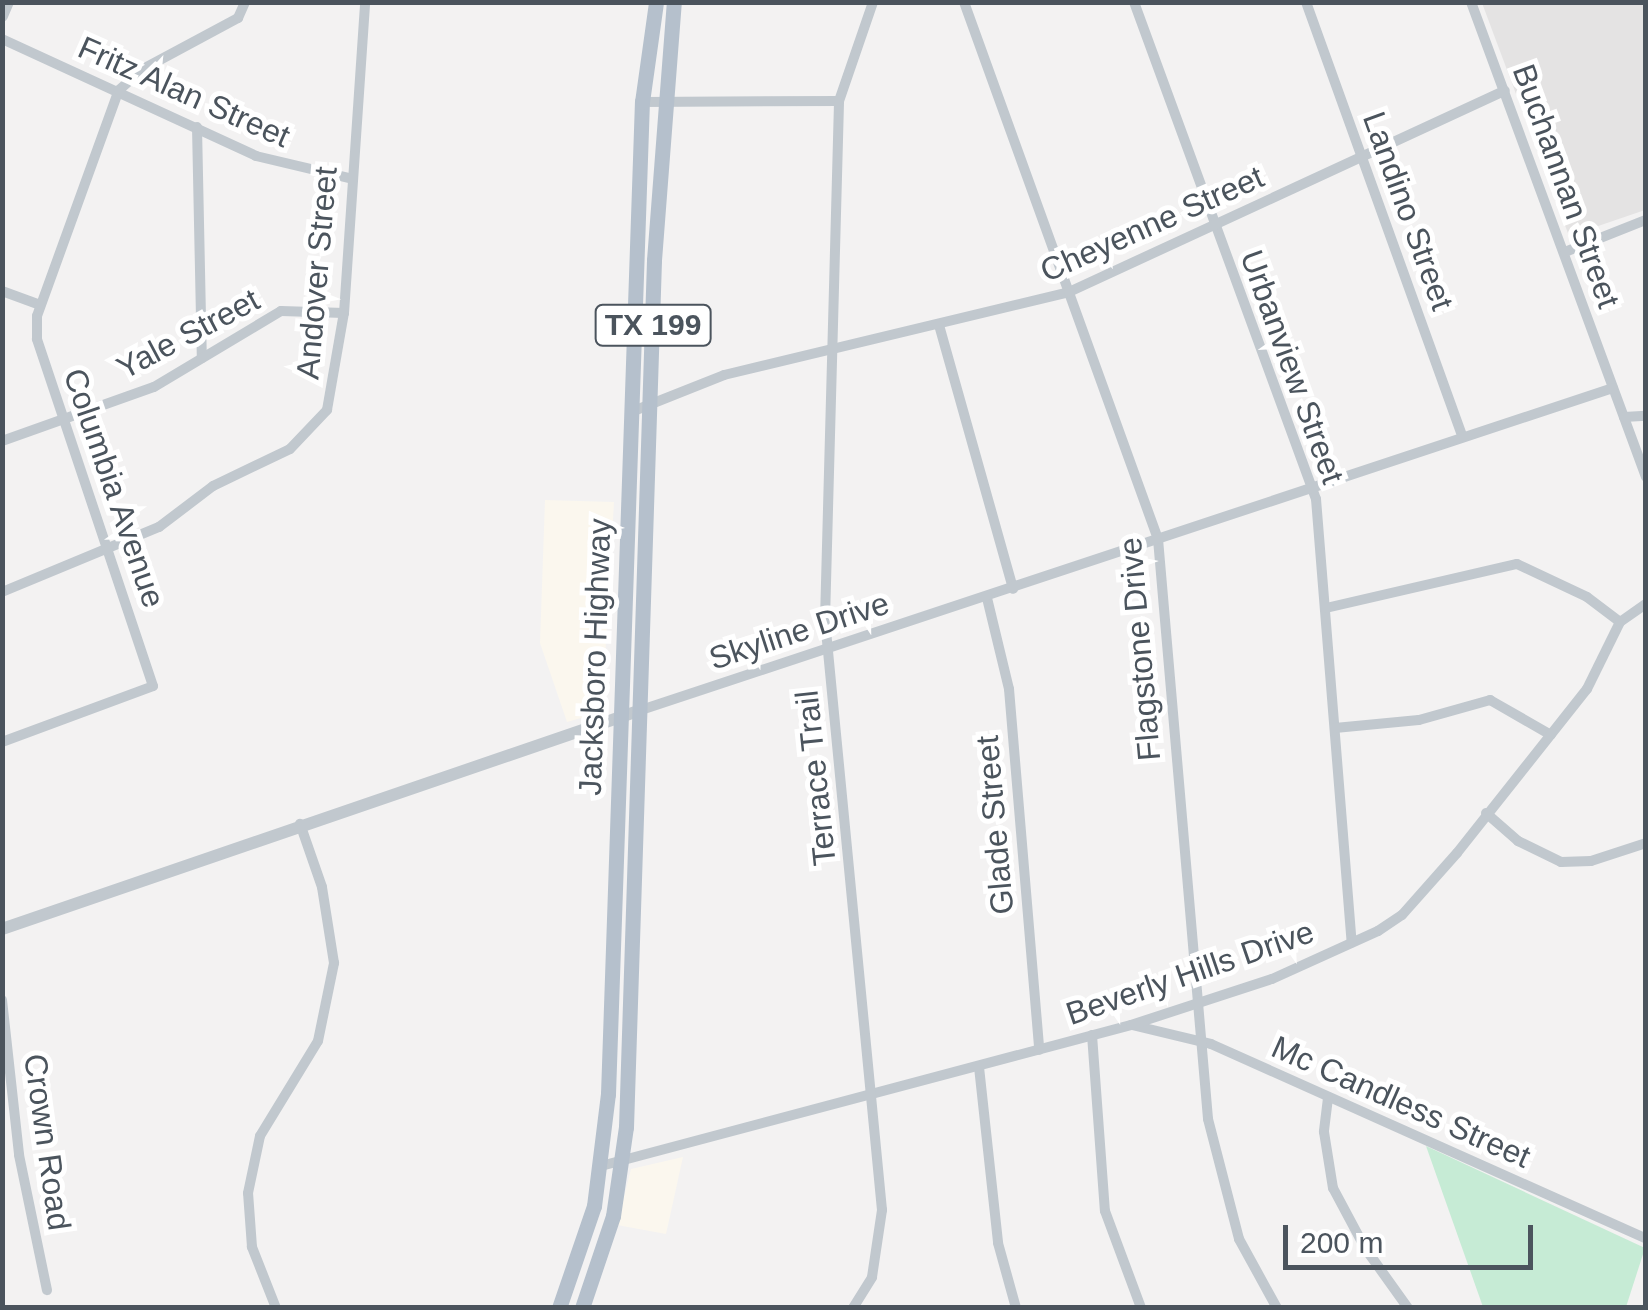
<!DOCTYPE html>
<html>
<head>
<meta charset="utf-8">
<style>
  body { margin:0 }
  #map { position:relative; width:1648px; height:1310px; overflow:hidden; background:#f3f2f2; font-family:Helvetica,sans-serif }
  div>[style] { position:absolute }
  [style*='--x'] { left:calc(var(--x)*1px); top:calc(var(--y)*1px); width:calc(var(--w)*1px); rotate:calc(var(--a)*1deg) }
  .commercial>* { inset:0; background:#fbf7ee }
  .education>* { inset:0; background:#e4e3e3 }
  .green>* { inset:0; background:#c6ebd5 }
  .minor>* { height:10px; margin:-5px; padding:0 5px; transform-origin:5px; border-radius:5px; background:#c1c8ce }
  .tertiary>* { height:12px; margin:-6px; padding:0 6px; transform-origin:6px; border-radius:6px; background:#c1c8ce }
  .primary>* { height:15px; margin:-7.5px; padding:0 7.5px; transform-origin:7.5px; border-radius:7.5px; background:#b5c0cc }
  span { translate:-50% -50%; white-space:nowrap; text-align:center; line-height:1.15; -webkit-text-stroke:10px #fff; paint-order:stroke }
  .shield-label span { padding:2px 8px; background:#fff; border:2px solid; border-radius:8px; -webkit-text-stroke-width:0 }
  .shield-label { font-size:30px; color:#4b545d; font-weight:700 }
  .street-label { font-size:32px; color:#4b545d }
  .frame { position:absolute; inset:0; border:5px solid #4b545d; pointer-events:none }
  .scale { position:absolute; left:1283px; top:1225px; width:250px; height:45px; box-sizing:border-box; border:5px solid #4b545d; border-top:0; padding-left:12px; font-size:30px; line-height:35px; white-space:nowrap; color:#4b545d; -webkit-text-stroke:8px #fff; paint-order:stroke }
</style>
</head>
<body>
<div id="map">
  <div class="commercial">
    <div style="clip-path:polygon(545px 500px,614px 502px,602px 712px,567px 722px,540px 643px)"></div>
    <div style="clip-path:polygon(683px 1157px,666px 1234px,617px 1225px,631px 1169px)"></div>
  </div>
  <div class="education">
    <div style="clip-path:polygon(1482px 3px,1645px 3px,1645px 210px,1569px 236px)"></div>
  </div>
  <div class="green">
    <div style="clip-path:polygon(1426px 1146px,1645px 1248px,1626px 1307px,1483px 1307px)"></div>
  </div>
  <div class="minor">
    <div style="--x:964;--y:2;--w:571;--a:70.14"></div>
    <div style="--x:1158;--y:539;--w:582;--a:85.07"></div>
    <div style="--x:1208;--y:1119;--w:124;--a:75.5"></div>
    <div style="--x:1239;--y:1239;--w:79;--a:61.2"></div>
    <div style="--x:1134;--y:2;--w:529;--a:69.89"></div>
    <div style="--x:1316;--y:499;--w:445;--a:85.4"></div>
    <div style="--x:1306;--y:2;--w:462;--a:70.2"></div>
    <div style="--x:1471;--y:2;--w:506;--a:69.78"></div>
    <div style="--x:2;--y:39;--w:280;--a:24.7"></div>
    <div style="--x:256;--y:156;--w:96;--a:13.3"></div>
    <div style="--x:642;--y:102;--w:197;--a:-0.3"></div>
    <div style="--x:197;--y:127;--w:231;--a:88.8"></div>
    <div style="--x:1565;--y:252;--w:87;--a:-21.6"></div>
    <div style="--x:2;--y:291;--w:40;--a:20.2"></div>
    <div style="--x:939;--y:325;--w:274;--a:74.3"></div>
    <div style="--x:631;--y:412;--w:100;--a:-21.7"></div>
    <div style="--x:724;--y:375;--w:355;--a:-13.5"></div>
    <div style="--x:1069;--y:292;--w:480;--a:-24.8"></div>
    <div style="--x:1624;--y:417;--w:22;--a:-3"></div>
    <div style="--x:2;--y:441;--w:161;--a:-19.6"></div>
    <div style="--x:154;--y:387;--w:148;--a:-30.9"></div>
    <div style="--x:281;--y:311;--w:63;--a:1.8"></div>
    <div style="--x:2;--y:592;--w:170;--a:-22.5"></div>
    <div style="--x:159;--y:527;--w:68;--a:-37.2"></div>
    <div style="--x:213;--y:486;--w:85;--a:-25.7"></div>
    <div style="--x:290;--y:449;--w:54;--a:-46.5"></div>
    <div style="--x:327;--y:410;--w:98;--a:-80.1"></div>
    <div style="--x:344;--y:313;--w:312;--a:-86.1"></div>
    <div style="--x:987;--y:598;--w:94;--a:76.4"></div>
    <div style="--x:1009;--y:689;--w:362;--a:85.2"></div>
    <div style="--x:1326;--y:608;--w:196;--a:-13"></div>
    <div style="--x:1517;--y:564;--w:77;--a:25.2"></div>
    <div style="--x:1587;--y:597;--w:41;--a:37.1"></div>
    <div style="--x:638;--y:711;--w:1027;--a:-18.33"></div>
    <div style="--x:1335;--y:728;--w:84;--a:-5.4"></div>
    <div style="--x:1419;--y:720;--w:74;--a:-15.7"></div>
    <div style="--x:1490;--y:700;--w:70;--a:29.8"></div>
    <div style="--x:2;--y:742;--w:161;--a:-20.3"></div>
    <div style="--x:153;--y:686;--w:366;--a:-108.5"></div>
    <div style="--x:37;--y:339;--w:23;--a:-90"></div>
    <div style="--x:37;--y:316;--w:240;--a:-70.1"></div>
    <div style="--x:119;--y:90;--w:32;--a:-41"></div>
    <div style="--x:143;--y:69;--w:108;--a:-28.2"></div>
    <div style="--x:238;--y:18;--w:17;--a:-66"></div>
    <div style="--x:1486;--y:813;--w:43;--a:41.2"></div>
    <div style="--x:1518;--y:841;--w:48;--a:26"></div>
    <div style="--x:1561;--y:862;--w:30;--a:-2"></div>
    <div style="--x:1591;--y:861;--w:58;--a:-18.1"></div>
    <div style="--x:2;--y:1000;--w:156;--a:83.7"></div>
    <div style="--x:19;--y:1155;--w:138;--a:78.3"></div>
    <div style="--x:1132;--y:1025;--w:81;--a:13.5"></div>
    <div style="--x:1211;--y:1044;--w:477;--a:24.1"></div>
    <div style="--x:1092;--y:1035;--w:176;--a:85.8"></div>
    <div style="--x:1105;--y:1211;--w:103;--a:69.6"></div>
    <div style="--x:979;--y:1067;--w:177;--a:83.8"></div>
    <div style="--x:998;--y:1243;--w:67;--a:74.5"></div>
    <div style="--x:1328;--y:1098;--w:34;--a:97"></div>
    <div style="--x:1324;--y:1132;--w:57;--a:80.9"></div>
    <div style="--x:1333;--y:1188;--w:68;--a:61.9"></div>
    <div style="--x:1365;--y:1248;--w:74;--a:54.4"></div>
    <div style="--x:601;--y:1166;--w:548;--a:-14.9"></div>
    <div style="--x:1131;--y:1025;--w:148;--a:-18.1"></div>
    <div style="--x:1272;--y:979;--w:116;--a:-24.4"></div>
    <div style="--x:1378;--y:931;--w:29;--a:-34"></div>
    <div style="--x:1402;--y:915;--w:83;--a:-48.4"></div>
    <div style="--x:1457;--y:853;--w:209;--a:-51.6"></div>
    <div style="--x:1587;--y:689;--w:75;--a:-63.8"></div>
    <div style="--x:1620;--y:622;--w:32;--a:-35"></div>
    <div style="--x:276;--y:1308;--w:66;--a:-111.5"></div>
    <div style="--x:252;--y:1247;--w:54;--a:-94.2"></div>
    <div style="--x:248;--y:1193;--w:58;--a:-78.1"></div>
    <div style="--x:260;--y:1136;--w:111;--a:-58.6"></div>
    <div style="--x:318;--y:1041;--w:80;--a:-78.4"></div>
    <div style="--x:334;--y:963;--w:77;--a:-99"></div>
    <div style="--x:322;--y:887;--w:67;--a:-109.2"></div>
    <div style="--x:853;--y:1308;--w:36;--a:-58"></div>
    <div style="--x:872;--y:1277;--w:68;--a:-81.5"></div>
    <div style="--x:882;--y:1210;--w:593;--a:-95.52"></div>
    <div style="--x:825;--y:620;--w:519;--a:-88.45"></div>
    <div style="--x:839;--y:101;--w:105;--a:-71"></div>
  </div>
  <div class="tertiary">
    <div style="--x:2;--y:16;--w:15;--a:-67"></div>
    <div style="--x:2;--y:929;--w:672;--a:-18.92"></div>
  </div>
  <div class="primary">
    <div style="--x:559;--y:1308;--w:108;--a:-71.1"></div>
    <div style="--x:594;--y:1206;--w:113;--a:-82.9"></div>
    <div style="--x:608;--y:1094;--w:993;--a:-88.04"></div>
    <div style="--x:642;--y:102;--w:101;--a:-82"></div>
    <div style="--x:582;--y:1308;--w:97;--a:-71.4"></div>
    <div style="--x:613;--y:1216;--w:90;--a:-81.7"></div>
    <div style="--x:626;--y:1127;--w:867;--a:-88.15"></div>
    <div style="--x:654;--y:260;--w:259;--a:-85.6"></div>
  </div>
  <div class="shield-label">
    <span style="left:653px;top:325px">TX 199</span>
  </div>
  <div class="street-label">
    <span style="left:184px;top:92px;rotate:24deg">Fritz Alan Street</span>
    <span style="left:1566px;top:186px;rotate:70deg">Buchannan Street</span>
    <span style="left:1408px;top:211px;rotate:70deg">Landino Street</span>
    <span style="left:1152px;top:224px;rotate:-24deg">Cheyenne Street</span>
    <span style="left:317px;top:273px;rotate:-85deg">Andover Street</span>
    <span style="left:188px;top:334px;rotate:-28deg">Yale Street</span>
    <span style="left:1292px;top:367px;rotate:70deg">Urbanview Street</span>
    <span style="left:114px;top:488px;rotate:71deg">Columbia Avenue</span>
    <span style="left:799px;top:631px;rotate:-18deg">Skyline Drive</span>
    <span style="left:1140px;top:649px;rotate:-95deg">Flagstone Drive</span>
    <span style="left:595px;top:657px;rotate:-88deg">Jacksboro Highway</span>
    <span style="left:816px;top:778px;rotate:-96deg">Terrace Trail</span>
    <span style="left:995px;top:825px;rotate:-95deg">Glade Street</span>
    <span style="left:1190px;top:973px;rotate:-19deg">Beverly Hills Drive</span>
    <span style="left:1401px;top:1102px;rotate:24deg">Mc Candless Street</span>
    <span style="left:47px;top:1142px;rotate:82deg">Crown Road</span>
  </div>
  <div class="frame"></div>
  <div class="scale">200 m</div>
</div>
</body>
</html>
